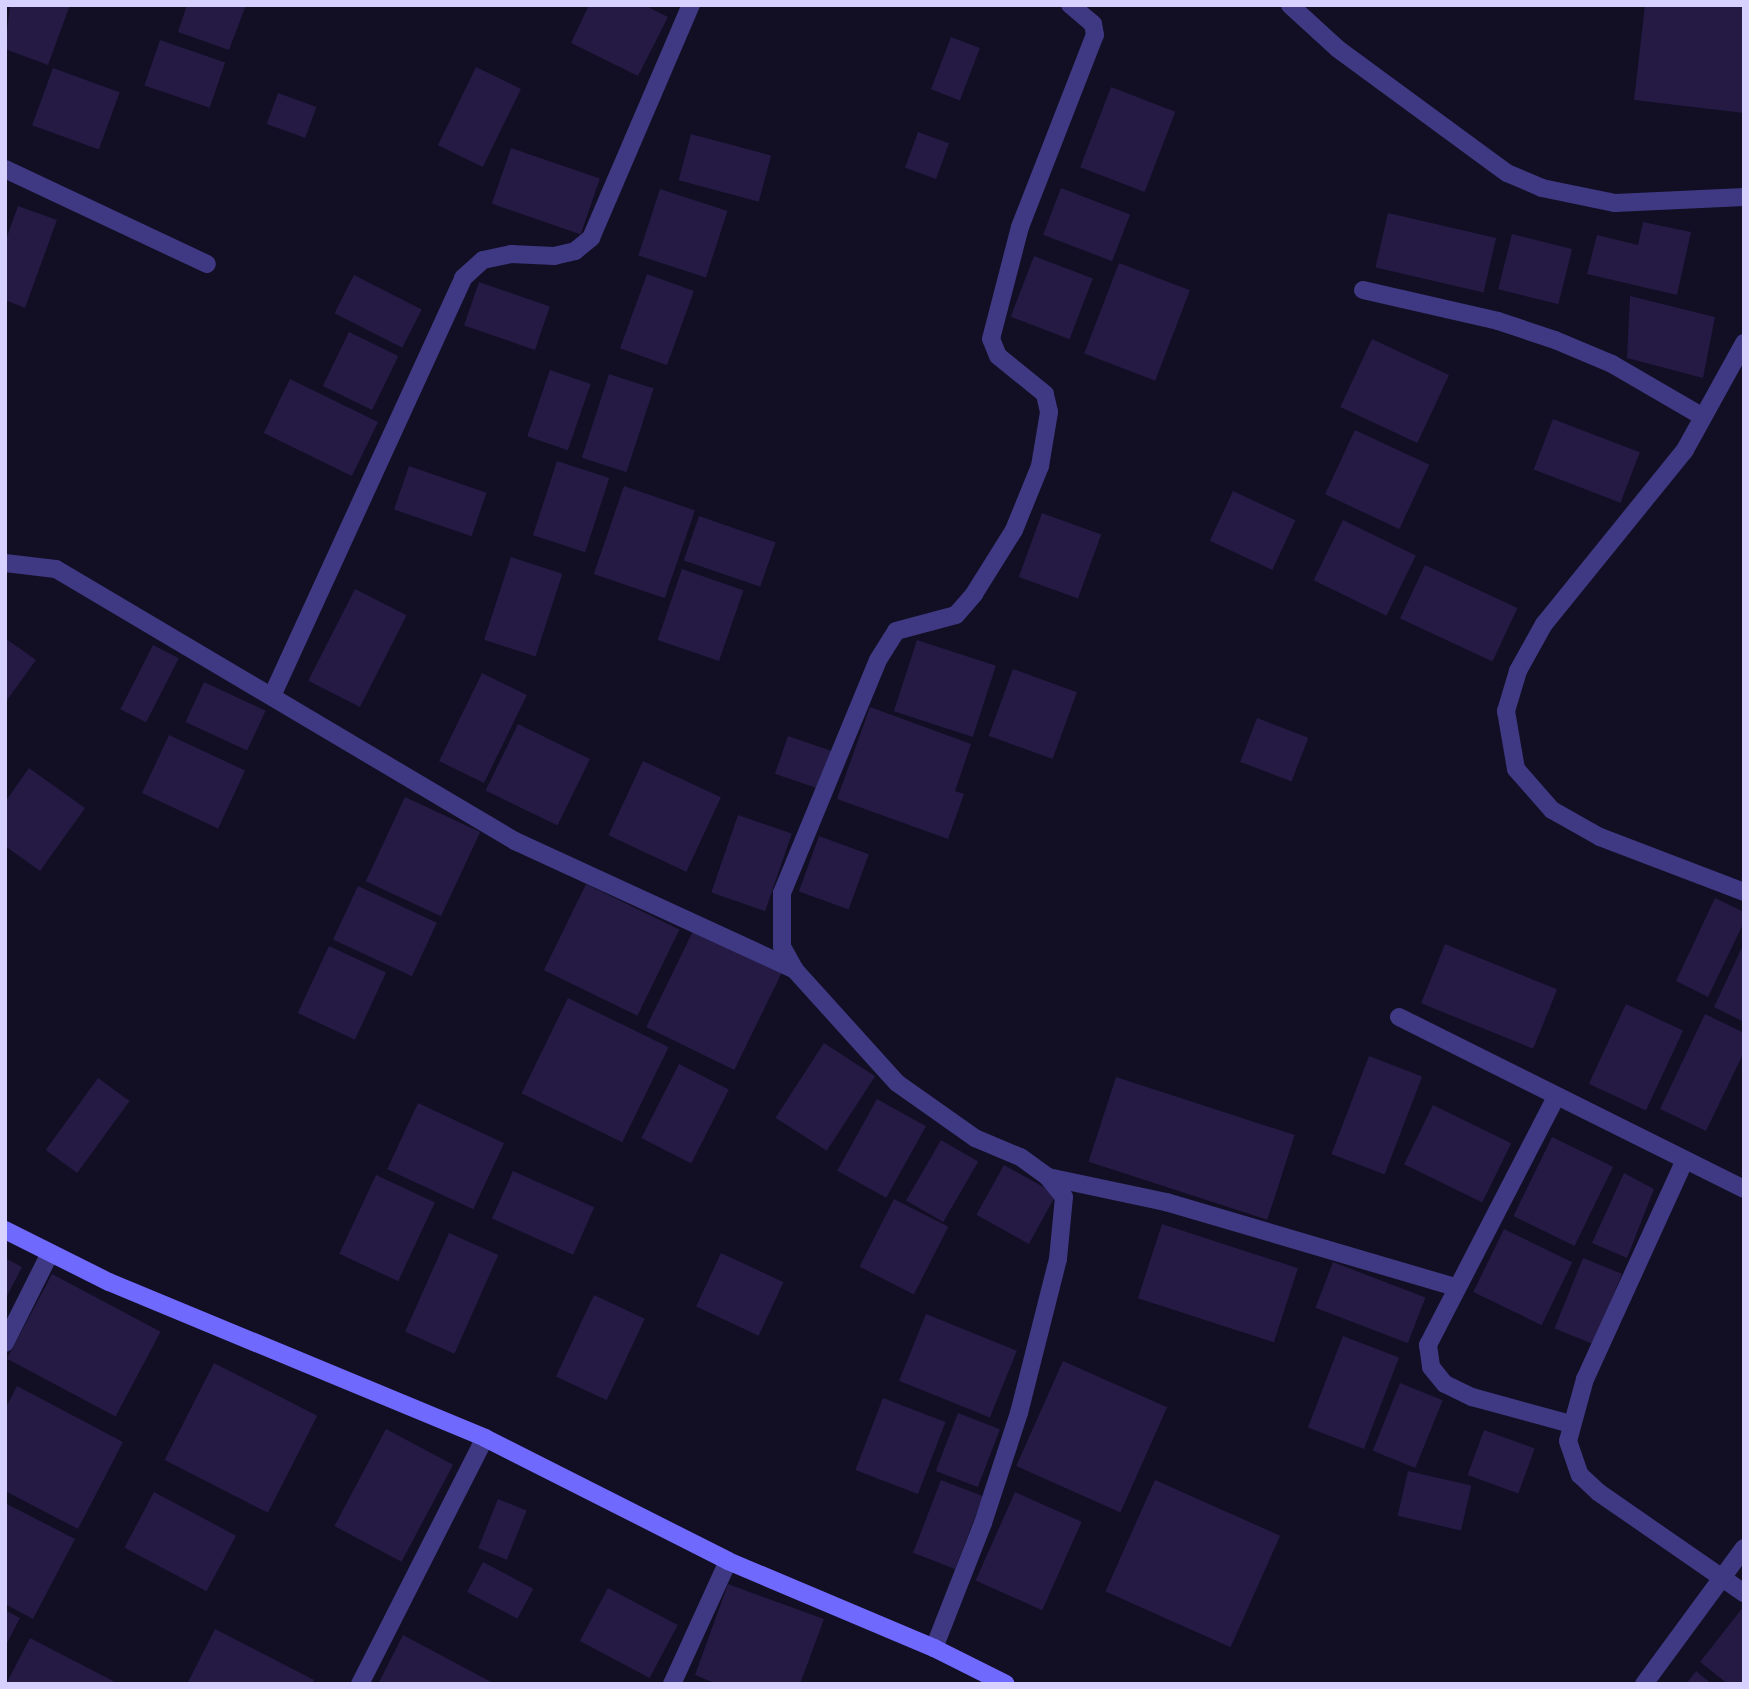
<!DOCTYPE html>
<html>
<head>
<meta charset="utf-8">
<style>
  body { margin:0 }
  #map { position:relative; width:1749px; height:1689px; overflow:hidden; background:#120e23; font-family:"DejaVu Sans",sans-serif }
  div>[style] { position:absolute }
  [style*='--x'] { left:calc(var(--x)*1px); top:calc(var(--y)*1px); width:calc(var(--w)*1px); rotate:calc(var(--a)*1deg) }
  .building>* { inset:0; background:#241a44; transform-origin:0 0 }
  .street>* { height:18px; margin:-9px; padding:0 9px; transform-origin:9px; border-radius:9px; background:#3e3982 }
  .secondary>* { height:18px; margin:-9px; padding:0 9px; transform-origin:9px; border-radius:9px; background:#7069fe }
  span { translate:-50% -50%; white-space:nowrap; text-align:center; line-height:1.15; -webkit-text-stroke:7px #120e23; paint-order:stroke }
  .frame { position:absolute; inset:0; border:7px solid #d7d1ff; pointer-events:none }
</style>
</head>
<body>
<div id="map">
  <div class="building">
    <div style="clip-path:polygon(10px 5px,70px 5px,48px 65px,5px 49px)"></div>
    <div style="clip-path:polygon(187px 5px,246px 5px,229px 50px,178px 32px)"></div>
    <div style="clip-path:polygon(589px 5px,644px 5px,668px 17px,638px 76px,571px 43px)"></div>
    <div style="clip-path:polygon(1645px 5px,1744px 5px,1744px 113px,1634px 100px)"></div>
    <div style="left:951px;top:37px;width:31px;height:56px;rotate:21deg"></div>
    <div style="left:160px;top:40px;width:69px;height:48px;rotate:19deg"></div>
    <div style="left:476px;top:67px;width:50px;height:87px;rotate:26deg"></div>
    <div style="left:53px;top:68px;width:71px;height:61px;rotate:20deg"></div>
    <div style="left:1111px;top:87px;width:69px;height:86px;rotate:21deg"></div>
    <div style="left:278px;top:93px;width:41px;height:33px;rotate:20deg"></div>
    <div style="left:918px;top:132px;width:33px;height:38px;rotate:20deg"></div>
    <div style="left:691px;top:134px;width:83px;height:48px;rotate:15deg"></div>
    <div style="left:511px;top:148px;width:94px;height:59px;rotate:19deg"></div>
    <div style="left:1061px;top:188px;width:74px;height:50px;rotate:21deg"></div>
    <div style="left:660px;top:189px;width:71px;height:70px;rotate:18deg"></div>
    <div style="clip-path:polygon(18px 206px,57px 220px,25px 308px,5px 300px,5px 242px)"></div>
    <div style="left:1388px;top:213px;width:111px;height:56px;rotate:13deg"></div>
    <div style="clip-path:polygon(1643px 222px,1691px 232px,1677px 295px,1587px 274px,1597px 235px,1638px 245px)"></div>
    <div style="left:1512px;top:234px;width:62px;height:57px;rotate:14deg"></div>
    <div style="left:1034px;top:256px;width:63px;height:65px;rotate:21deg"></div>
    <div style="left:1119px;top:263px;width:76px;height:97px;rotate:21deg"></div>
    <div style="left:647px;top:274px;width:50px;height:79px;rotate:20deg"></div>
    <div style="left:354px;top:275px;width:76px;height:43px;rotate:27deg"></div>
    <div style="left:479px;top:282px;width:75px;height:46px;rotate:19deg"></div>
    <div style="clip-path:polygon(1630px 296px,1715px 317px,1703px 378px,1627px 358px)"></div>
    <div style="left:349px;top:332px;width:55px;height:60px;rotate:26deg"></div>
    <div style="left:1372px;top:339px;width:85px;height:75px;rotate:25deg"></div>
    <div style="left:550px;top:370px;width:43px;height:70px;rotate:19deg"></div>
    <div style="left:609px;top:374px;width:47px;height:88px;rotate:18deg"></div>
    <div style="left:290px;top:379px;width:98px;height:60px;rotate:26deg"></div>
    <div style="left:1553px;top:419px;width:93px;height:54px;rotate:21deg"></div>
    <div style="left:1355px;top:430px;width:82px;height:71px;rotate:25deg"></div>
    <div style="left:557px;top:461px;width:55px;height:78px;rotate:18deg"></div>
    <div style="left:409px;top:466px;width:82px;height:46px;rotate:19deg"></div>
    <div style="left:624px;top:486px;width:75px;height:93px;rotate:19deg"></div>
    <div style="left:1233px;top:491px;width:69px;height:55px;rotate:25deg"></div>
    <div style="left:1042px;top:513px;width:63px;height:68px;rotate:20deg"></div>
    <div style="left:699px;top:516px;width:81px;height:47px;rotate:19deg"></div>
    <div style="left:1343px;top:520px;width:81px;height:67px;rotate:26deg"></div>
    <div style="left:511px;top:557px;width:54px;height:87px;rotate:18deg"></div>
    <div style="left:1425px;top:565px;width:102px;height:59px;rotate:25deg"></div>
    <div style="left:682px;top:569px;width:65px;height:75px;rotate:19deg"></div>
    <div style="left:355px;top:589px;width:58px;height:103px;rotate:27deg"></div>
    <div style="clip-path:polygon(5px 638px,36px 660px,5px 703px)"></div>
    <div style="left:917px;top:640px;width:83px;height:75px;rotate:18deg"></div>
    <div style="left:153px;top:645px;width:29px;height:72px;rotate:27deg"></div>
    <div style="left:1013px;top:669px;width:68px;height:71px;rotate:20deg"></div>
    <div style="left:482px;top:673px;width:50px;height:98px;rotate:26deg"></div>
    <div style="left:204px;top:682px;width:68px;height:44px;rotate:25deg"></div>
    <div style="clip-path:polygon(870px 707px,971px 744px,955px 791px,964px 794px,948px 839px,837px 799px)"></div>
    <div style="left:1257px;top:718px;width:55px;height:47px;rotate:21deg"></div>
    <div style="left:518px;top:724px;width:80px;height:74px;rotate:26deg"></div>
    <div style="left:169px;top:735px;width:84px;height:64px;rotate:25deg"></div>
    <div style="left:788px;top:736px;width:46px;height:40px;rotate:19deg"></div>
    <div style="left:643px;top:761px;width:86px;height:82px;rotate:25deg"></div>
    <div style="clip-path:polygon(29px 768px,85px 808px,40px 871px,5px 846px,5px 802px)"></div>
    <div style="left:405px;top:797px;width:83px;height:93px;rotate:25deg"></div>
    <div style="left:738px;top:815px;width:57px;height:82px;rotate:19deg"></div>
    <div style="left:819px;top:836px;width:53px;height:59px;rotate:20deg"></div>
    <div style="left:586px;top:884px;width:104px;height:96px;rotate:26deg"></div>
    <div style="left:358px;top:886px;width:87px;height:59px;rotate:25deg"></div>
    <div style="clip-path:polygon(1715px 898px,1744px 912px,1744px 922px,1708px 997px,1676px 981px)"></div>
    <div style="left:694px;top:929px;width:98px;height:109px;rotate:26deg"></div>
    <div style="clip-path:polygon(1744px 943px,1744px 1022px,1714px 1007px)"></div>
    <div style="left:1445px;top:944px;width:121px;height:64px;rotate:22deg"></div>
    <div style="left:329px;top:946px;width:63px;height:74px;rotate:25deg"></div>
    <div style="left:568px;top:998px;width:112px;height:106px;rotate:26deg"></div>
    <div style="left:1626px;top:1004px;width:63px;height:88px;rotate:25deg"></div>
    <div style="clip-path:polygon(1705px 1014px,1744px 1033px,1744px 1052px,1706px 1131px,1660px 1109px)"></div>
    <div style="left:824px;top:1043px;width:61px;height:89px;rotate:33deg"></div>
    <div style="left:1369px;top:1056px;width:57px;height:105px;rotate:21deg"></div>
    <div style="left:679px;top:1064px;width:56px;height:83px;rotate:27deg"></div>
    <div style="left:1116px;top:1077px;width:188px;height:89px;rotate:18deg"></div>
    <div style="left:98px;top:1078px;width:39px;height:89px;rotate:36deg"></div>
    <div style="left:877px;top:1099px;width:56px;height:82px;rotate:29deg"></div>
    <div style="left:418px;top:1103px;width:95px;height:73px;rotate:25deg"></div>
    <div style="left:1433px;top:1105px;width:87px;height:66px;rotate:26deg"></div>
    <div style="left:1552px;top:1137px;width:68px;height:88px;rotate:26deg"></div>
    <div style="left:941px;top:1140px;width:43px;height:70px;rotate:30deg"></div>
    <div style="left:1004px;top:1165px;width:60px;height:57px;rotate:29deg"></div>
    <div style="left:513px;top:1171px;width:89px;height:52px;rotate:24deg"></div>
    <div style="clip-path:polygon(1624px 1173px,1654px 1189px,1627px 1258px,1592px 1243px)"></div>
    <div style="left:376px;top:1175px;width:65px;height:87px;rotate:25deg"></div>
    <div style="left:894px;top:1199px;width:61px;height:76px;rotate:27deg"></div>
    <div style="left:1162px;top:1224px;width:143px;height:78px;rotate:18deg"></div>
    <div style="left:1504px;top:1229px;width:76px;height:70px;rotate:26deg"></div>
    <div style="left:449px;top:1233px;width:54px;height:108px;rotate:24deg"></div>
    <div style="left:721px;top:1253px;width:69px;height:59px;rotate:25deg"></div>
    <div style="clip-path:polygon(5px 1258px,22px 1267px,5px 1300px)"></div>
    <div style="left:1583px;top:1258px;width:42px;height:76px;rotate:22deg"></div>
    <div style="left:1333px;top:1262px;width:99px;height:49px;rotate:21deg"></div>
    <div style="left:52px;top:1274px;width:123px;height:96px;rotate:28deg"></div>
    <div style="left:594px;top:1295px;width:56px;height:90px;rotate:25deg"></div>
    <div style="left:926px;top:1314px;width:98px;height:72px;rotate:22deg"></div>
    <div style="left:1343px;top:1336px;width:60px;height:98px;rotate:21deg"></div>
    <div style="left:1063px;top:1361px;width:114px;height:115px;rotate:24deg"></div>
    <div style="left:214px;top:1363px;width:116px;height:109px;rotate:27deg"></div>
    <div style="left:1400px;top:1383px;width:46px;height:73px;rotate:22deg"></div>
    <div style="clip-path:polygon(17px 1386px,123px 1442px,78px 1529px,5px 1491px,5px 1409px)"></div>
    <div style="left:883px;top:1398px;width:67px;height:77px;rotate:21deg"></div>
    <div style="left:958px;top:1413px;width:45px;height:62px;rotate:21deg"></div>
    <div style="left:386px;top:1429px;width:76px;height:110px;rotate:28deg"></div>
    <div style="left:1484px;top:1430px;width:54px;height:48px;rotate:20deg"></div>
    <div style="left:1408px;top:1471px;width:65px;height:46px;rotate:13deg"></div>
    <div style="left:941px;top:1480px;width:45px;height:78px;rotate:21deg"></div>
    <div style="left:1155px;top:1480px;width:137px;height:122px;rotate:24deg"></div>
    <div style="left:154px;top:1492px;width:93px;height:63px;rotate:28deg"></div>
    <div style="left:1015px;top:1492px;width:73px;height:97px;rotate:24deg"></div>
    <div style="left:498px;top:1499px;width:31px;height:53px;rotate:22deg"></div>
    <div style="clip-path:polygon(5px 1503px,75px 1539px,33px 1619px,5px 1604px)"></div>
    <div style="left:483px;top:1562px;width:57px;height:34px;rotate:28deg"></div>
    <div style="clip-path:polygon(728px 1584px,824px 1619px,800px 1684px,717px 1684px,695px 1675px)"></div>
    <div style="left:608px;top:1588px;width:79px;height:60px;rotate:28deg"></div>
    <div style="clip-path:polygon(1744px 1606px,1744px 1684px,1728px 1684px,1700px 1662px)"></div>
    <div style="clip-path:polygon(5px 1610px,20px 1618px,5px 1647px)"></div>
    <div style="clip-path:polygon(215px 1629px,314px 1680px,312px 1684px,187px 1684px)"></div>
    <div style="clip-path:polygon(403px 1635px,495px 1684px,378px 1684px)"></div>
    <div style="clip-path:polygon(30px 1638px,119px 1684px,6px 1684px)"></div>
    <div style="clip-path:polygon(1696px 1671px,1712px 1684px,1686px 1684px)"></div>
  </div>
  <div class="street">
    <div style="--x:1290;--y:5;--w:65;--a:42.5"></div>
    <div style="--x:1338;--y:49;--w:210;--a:36.3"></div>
    <div style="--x:1507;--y:173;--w:38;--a:23"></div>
    <div style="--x:1542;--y:188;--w:75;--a:11.6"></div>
    <div style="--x:1615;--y:203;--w:129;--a:-2.7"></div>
    <div style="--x:5;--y:169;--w:223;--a:25.2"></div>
    <div style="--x:1363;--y:290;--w:139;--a:12.9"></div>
    <div style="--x:1498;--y:321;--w:60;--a:18.4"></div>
    <div style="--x:1555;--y:340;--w:62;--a:22.8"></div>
    <div style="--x:1612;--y:364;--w:105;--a:30.2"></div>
    <div style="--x:1744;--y:343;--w:122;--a:118.9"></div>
    <div style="--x:1685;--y:450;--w:224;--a:129"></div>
    <div style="--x:1544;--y:624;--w:54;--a:119"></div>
    <div style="--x:1518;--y:671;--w:42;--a:106.7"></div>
    <div style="--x:1506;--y:711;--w:59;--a:80.2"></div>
    <div style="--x:1516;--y:769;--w:55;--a:48.7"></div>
    <div style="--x:1552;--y:810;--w:55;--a:29.4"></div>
    <div style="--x:1600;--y:837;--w:154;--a:20.9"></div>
    <div style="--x:5;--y:563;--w:51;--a:6.7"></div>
    <div style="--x:56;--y:569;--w:534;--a:30.65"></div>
    <div style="--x:515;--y:841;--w:308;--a:24.7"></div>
    <div style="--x:272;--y:696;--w:460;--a:-65.4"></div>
    <div style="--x:463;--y:278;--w:27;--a:-42"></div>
    <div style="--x:483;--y:260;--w:29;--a:-12"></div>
    <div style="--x:511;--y:254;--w:43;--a:2.7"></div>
    <div style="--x:554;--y:256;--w:22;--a:-13"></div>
    <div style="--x:575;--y:251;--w:21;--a:-39"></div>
    <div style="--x:591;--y:238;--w:254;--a:-66.8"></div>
    <div style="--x:1399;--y:1017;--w:385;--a:26.5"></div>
    <div style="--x:1556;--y:1097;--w:279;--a:117.3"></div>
    <div style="--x:1428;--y:1345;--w:22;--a:82"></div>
    <div style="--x:1431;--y:1367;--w:22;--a:51"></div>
    <div style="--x:1445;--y:1384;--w:30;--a:26"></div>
    <div style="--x:1472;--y:1397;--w:103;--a:15.3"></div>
    <div style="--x:1684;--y:1162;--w:239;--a:114.5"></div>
    <div style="--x:1585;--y:1379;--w:64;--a:105.3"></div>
    <div style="--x:1568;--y:1441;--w:36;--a:71"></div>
    <div style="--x:1580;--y:1475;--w:25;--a:43"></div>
    <div style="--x:1598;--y:1492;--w:178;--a:34.7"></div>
    <div style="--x:1048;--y:1177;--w:121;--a:12"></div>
    <div style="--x:1166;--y:1202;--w:301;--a:16.4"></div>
    <div style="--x:5;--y:1343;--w:101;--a:-63.4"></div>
    <div style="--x:934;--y:1648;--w:134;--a:-68.6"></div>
    <div style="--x:983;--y:1523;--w:116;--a:-71.9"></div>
    <div style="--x:1019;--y:1413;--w:159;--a:-75.8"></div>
    <div style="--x:1058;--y:1259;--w:62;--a:-84.5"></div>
    <div style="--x:1064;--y:1197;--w:26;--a:-129"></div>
    <div style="--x:1048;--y:1177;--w:34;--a:-144"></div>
    <div style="--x:1020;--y:1157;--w:49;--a:-157.1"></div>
    <div style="--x:975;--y:1138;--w:95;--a:-144.8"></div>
    <div style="--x:897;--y:1083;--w:152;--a:-132.1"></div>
    <div style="--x:795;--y:970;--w:26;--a:-119"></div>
    <div style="--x:782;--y:947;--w:54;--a:-90"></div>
    <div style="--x:782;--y:893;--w:252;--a:-67.6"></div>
    <div style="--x:878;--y:660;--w:34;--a:-58"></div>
    <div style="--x:896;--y:631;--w:62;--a:-14.9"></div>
    <div style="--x:956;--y:615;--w:28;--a:-49"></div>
    <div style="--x:974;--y:594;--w:75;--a:-58"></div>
    <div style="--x:1014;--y:530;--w:69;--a:-67.9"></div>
    <div style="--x:1040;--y:466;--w:55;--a:-80.5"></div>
    <div style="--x:1049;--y:412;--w:18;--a:-103"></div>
    <div style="--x:1045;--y:394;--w:60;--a:-141"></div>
    <div style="--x:998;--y:356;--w:18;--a:-112"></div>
    <div style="--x:991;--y:339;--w:116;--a:-75.5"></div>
    <div style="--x:1020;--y:227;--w:206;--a:-68.7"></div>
    <div style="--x:1095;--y:35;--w:11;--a:-100"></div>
    <div style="--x:1093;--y:24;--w:30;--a:-140"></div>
    <div style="--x:360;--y:1684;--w:276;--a:-63.1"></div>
    <div style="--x:672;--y:1684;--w:135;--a:-65.5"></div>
    <div style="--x:1644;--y:1684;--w:169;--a:-53.7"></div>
  </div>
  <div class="secondary">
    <div style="--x:5;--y:1230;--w:116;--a:26.6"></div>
    <div style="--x:109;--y:1282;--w:407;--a:22.5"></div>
    <div style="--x:485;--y:1438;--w:272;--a:26.8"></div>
    <div style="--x:728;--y:1561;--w:224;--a:22.9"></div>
    <div style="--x:934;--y:1648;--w:80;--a:26.6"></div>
  </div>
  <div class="frame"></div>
</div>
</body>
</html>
